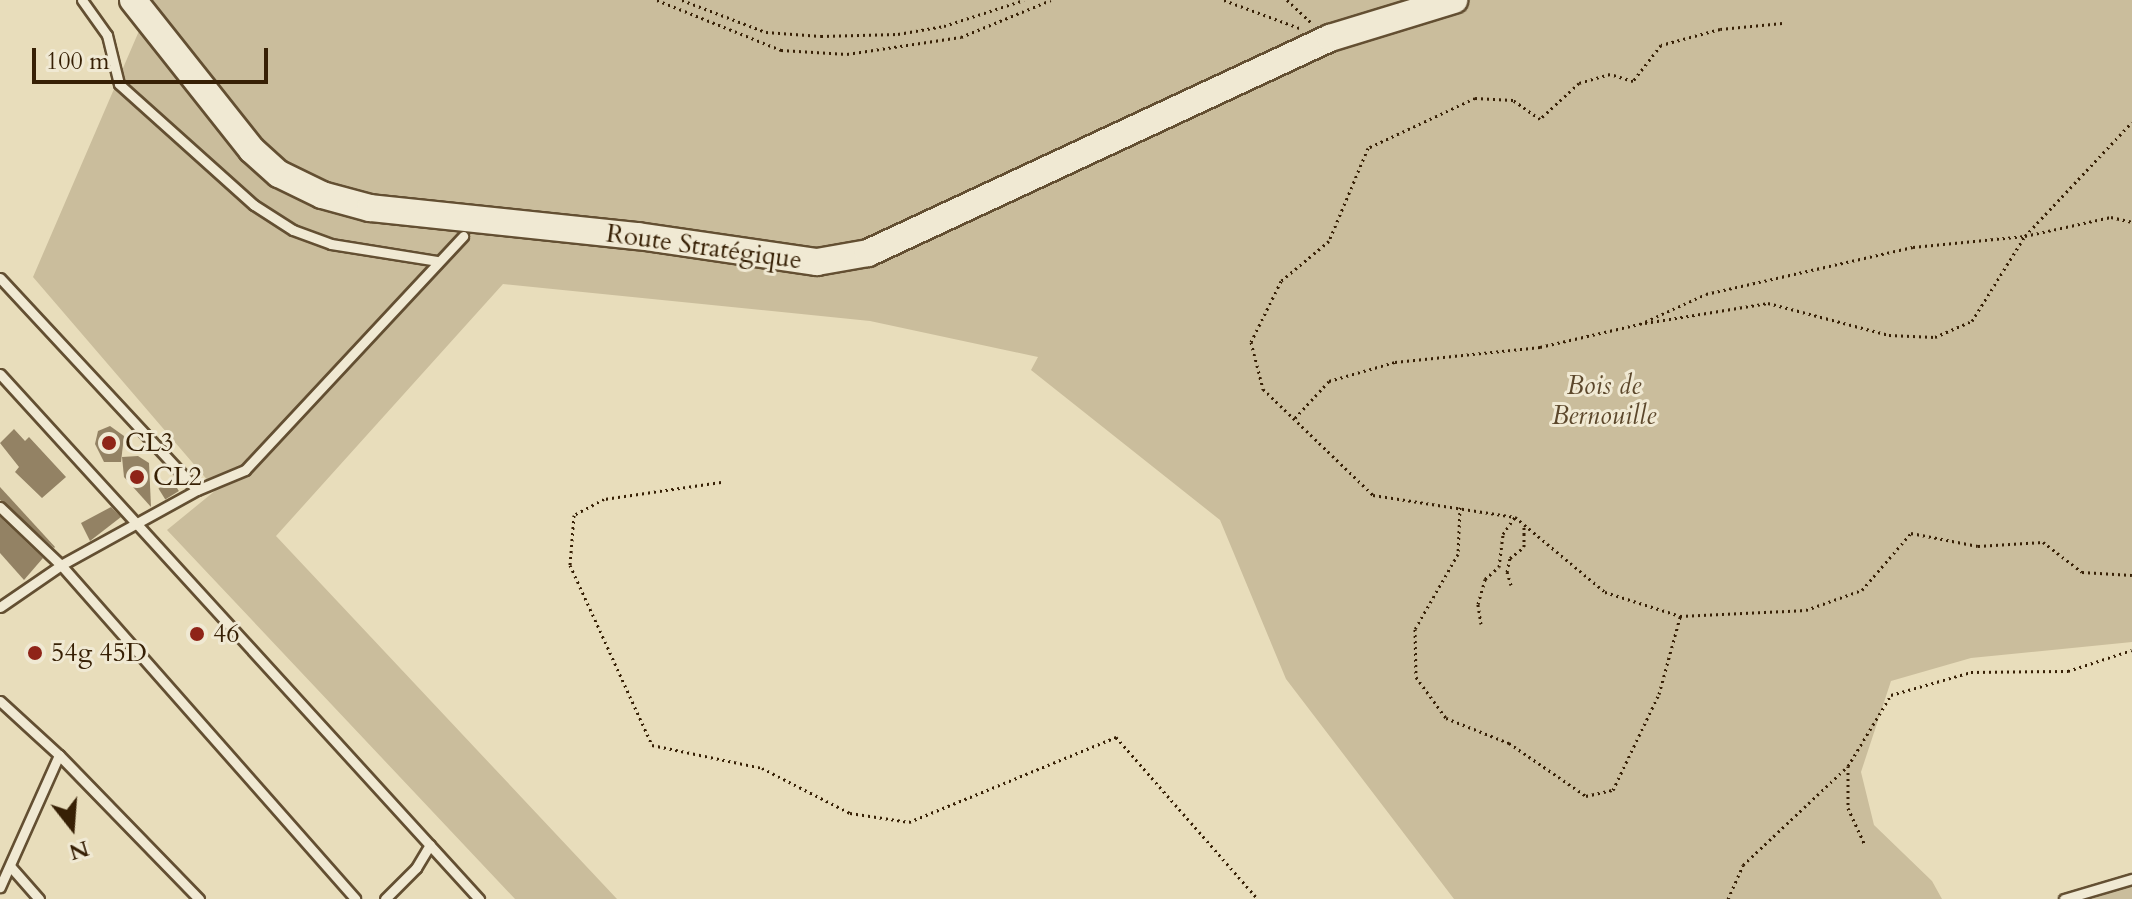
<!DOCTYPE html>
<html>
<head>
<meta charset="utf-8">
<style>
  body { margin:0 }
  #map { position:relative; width:2132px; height:899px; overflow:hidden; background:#e8ddbb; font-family:Cardo,serif }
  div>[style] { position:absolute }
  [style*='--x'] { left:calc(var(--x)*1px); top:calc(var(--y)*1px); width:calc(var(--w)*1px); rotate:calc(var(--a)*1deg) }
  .green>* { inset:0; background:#cabd9c }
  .building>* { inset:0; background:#938264; transform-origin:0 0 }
  .path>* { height:3px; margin-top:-1.5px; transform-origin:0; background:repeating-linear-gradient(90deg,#372005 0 2px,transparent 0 6px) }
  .roads { filter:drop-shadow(2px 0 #634f32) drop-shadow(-2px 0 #634f32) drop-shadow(0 2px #634f32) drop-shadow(0 -2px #634f32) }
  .lane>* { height:9px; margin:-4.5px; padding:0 4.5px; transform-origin:4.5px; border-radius:4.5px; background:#f0e9d3 }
  .secondary>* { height:26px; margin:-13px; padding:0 13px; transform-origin:13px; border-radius:13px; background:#f0e9d3 }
  .dots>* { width:22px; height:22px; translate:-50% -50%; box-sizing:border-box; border:4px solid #f0e9d3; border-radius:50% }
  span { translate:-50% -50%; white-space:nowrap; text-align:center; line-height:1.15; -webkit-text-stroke:6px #f0e9d3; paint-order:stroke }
  .street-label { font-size:26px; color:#372005 }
  .park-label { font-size:26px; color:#5c472b; font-style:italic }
  .poi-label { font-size:26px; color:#372005 }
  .left { translate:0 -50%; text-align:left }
  .north { position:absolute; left:32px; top:787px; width:80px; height:80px; -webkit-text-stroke:6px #f0e9d3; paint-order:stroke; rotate:163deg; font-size:22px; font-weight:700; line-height:32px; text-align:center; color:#372005 }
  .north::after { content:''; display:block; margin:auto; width:28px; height:36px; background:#372005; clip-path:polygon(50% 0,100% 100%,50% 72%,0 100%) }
  .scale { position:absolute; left:32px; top:48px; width:236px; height:36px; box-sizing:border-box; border:4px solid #372005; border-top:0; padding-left:10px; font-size:24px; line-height:28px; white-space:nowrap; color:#372005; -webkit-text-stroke:6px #f0e9d3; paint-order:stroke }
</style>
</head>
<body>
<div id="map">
  <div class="green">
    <div style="clip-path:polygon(133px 0,2132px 0,2132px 642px,1971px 658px,1891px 681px,1861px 772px,1874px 825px,1932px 881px,1942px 899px,1454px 899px,1286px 679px,1220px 520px,1031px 370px,1038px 357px,870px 321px,503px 284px,276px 536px,617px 899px,515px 899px,167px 530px,216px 490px,33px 277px,145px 17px)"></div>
    <div style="clip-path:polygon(2128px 887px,2132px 887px,2132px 899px,2091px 899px)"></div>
  </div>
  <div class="building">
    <div style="clip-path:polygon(110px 426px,124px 436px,121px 462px,104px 462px,95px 444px,98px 431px)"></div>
    <div style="clip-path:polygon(14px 429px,25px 441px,29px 437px,66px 477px,42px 498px,15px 472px,19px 467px,0 443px)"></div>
    <div style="clip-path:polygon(122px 457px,138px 456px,149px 463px,151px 507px,124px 477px)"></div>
    <div style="left:172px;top:480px;width:13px;height:16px;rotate:58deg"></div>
    <div style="clip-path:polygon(0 487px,55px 547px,54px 548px,0 500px)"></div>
    <div style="clip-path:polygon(111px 507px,121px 517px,90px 541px,81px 523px)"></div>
    <div style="clip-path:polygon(0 517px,43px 558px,24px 580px,0 553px)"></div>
  </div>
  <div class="path">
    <div style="--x:657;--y:0;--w:134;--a:22"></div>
    <div style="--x:781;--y:50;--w:66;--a:3.5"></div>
    <div style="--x:847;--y:54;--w:115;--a:-8.5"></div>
    <div style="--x:961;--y:37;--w:97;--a:-22.3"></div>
    <div style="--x:682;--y:0;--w:90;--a:20.9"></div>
    <div style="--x:766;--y:32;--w:55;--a:4.2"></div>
    <div style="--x:821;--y:36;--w:77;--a:-1.5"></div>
    <div style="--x:898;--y:34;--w:47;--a:-9.9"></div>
    <div style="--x:944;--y:26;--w:84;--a:-18"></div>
    <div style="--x:1224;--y:0;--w:83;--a:20.4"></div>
    <div style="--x:1287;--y:0;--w:35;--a:43"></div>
    <div style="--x:1782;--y:23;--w:62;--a:174.5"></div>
    <div style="--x:1720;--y:29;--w:61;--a:164.8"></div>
    <div style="--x:1661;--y:45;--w:46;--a:127.9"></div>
    <div style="--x:1633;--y:81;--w:24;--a:-163"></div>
    <div style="--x:1610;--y:74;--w:32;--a:164"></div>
    <div style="--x:1579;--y:83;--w:53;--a:137.3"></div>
    <div style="--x:1540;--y:119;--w:33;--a:-145"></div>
    <div style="--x:1513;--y:100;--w:38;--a:-177"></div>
    <div style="--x:1475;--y:98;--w:118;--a:155"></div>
    <div style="--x:1368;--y:148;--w:101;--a:112.8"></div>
    <div style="--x:1329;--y:241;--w:62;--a:140.2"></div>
    <div style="--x:1281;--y:281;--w:68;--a:116.2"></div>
    <div style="--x:1251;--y:342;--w:49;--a:75.7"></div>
    <div style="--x:1263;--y:389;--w:153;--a:43.9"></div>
    <div style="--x:1373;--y:495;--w:144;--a:8.8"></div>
    <div style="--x:1515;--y:517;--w:117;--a:39.8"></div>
    <div style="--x:1605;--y:592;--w:79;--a:17.7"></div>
    <div style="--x:1680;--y:616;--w:126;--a:-2.7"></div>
    <div style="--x:1806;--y:610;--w:59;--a:-19.7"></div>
    <div style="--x:1862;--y:590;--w:75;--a:-49.3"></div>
    <div style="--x:1911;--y:533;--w:68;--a:11"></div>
    <div style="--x:1978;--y:546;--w:65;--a:-3.5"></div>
    <div style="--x:2043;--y:542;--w:49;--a:37.6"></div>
    <div style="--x:2082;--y:572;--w:50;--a:3.4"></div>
    <div style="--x:1645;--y:323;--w:125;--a:-9.2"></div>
    <div style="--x:1768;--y:303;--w:125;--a:14.8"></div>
    <div style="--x:1889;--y:335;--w:46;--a:2.5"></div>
    <div style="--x:1935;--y:337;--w:40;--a:-23.4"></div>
    <div style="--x:1972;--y:321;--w:100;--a:-58.1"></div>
    <div style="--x:2025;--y:236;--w:156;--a:-46.8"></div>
    <div style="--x:1295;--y:418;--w:50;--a:-47.4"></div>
    <div style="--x:1329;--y:381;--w:69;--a:-16.1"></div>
    <div style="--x:1395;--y:362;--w:146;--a:-5.9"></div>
    <div style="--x:1540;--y:347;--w:103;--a:-13"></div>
    <div style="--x:1640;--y:324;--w:72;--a:-24.4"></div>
    <div style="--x:1706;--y:294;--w:212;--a:-12.8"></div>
    <div style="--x:1913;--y:247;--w:113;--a:-5.6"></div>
    <div style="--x:2025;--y:236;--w:88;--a:-12.5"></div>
    <div style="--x:2111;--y:217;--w:22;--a:13"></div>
    <div style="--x:721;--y:482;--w:118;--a:171.7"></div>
    <div style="--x:604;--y:499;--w:34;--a:152"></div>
    <div style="--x:574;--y:515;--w:50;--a:94.6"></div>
    <div style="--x:570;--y:565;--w:198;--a:65.5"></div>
    <div style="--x:652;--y:745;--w:112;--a:11.8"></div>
    <div style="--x:762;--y:768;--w:99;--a:27.1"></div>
    <div style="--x:850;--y:813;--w:60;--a:8.7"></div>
    <div style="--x:909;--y:822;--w:224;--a:-22.3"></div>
    <div style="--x:1116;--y:737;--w:215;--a:48.8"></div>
    <div style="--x:1460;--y:507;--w:47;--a:92.4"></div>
    <div style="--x:1458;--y:554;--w:86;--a:119.8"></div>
    <div style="--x:1415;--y:629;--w:48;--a:88.8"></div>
    <div style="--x:1416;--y:677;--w:51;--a:53.8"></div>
    <div style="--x:1446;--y:718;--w:68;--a:21.6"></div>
    <div style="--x:1509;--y:743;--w:93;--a:34.5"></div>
    <div style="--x:1586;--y:796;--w:28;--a:-13"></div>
    <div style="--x:1613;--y:790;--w:106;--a:-64.4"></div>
    <div style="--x:1659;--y:694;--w:80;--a:-74.7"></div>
    <div style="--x:1511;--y:585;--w:14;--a:-107"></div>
    <div style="--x:1507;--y:572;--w:14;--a:-78"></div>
    <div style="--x:1510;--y:558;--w:18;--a:-38"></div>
    <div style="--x:1524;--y:547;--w:23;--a:-90"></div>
    <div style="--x:1481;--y:624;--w:20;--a:-99"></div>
    <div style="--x:1478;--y:604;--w:26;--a:-74"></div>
    <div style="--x:1485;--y:579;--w:18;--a:-41"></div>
    <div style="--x:1499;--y:567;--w:33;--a:-83"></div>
    <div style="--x:1503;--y:534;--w:21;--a:-55"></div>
    <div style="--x:1848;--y:766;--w:42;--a:90"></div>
    <div style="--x:1848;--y:808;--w:41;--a:65.3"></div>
    <div style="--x:1728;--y:899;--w:37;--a:-66"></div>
    <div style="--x:1743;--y:865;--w:144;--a:-43.3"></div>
    <div style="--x:1848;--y:766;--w:83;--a:-58.8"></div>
    <div style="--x:1891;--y:695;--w:83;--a:-16"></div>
    <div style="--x:1971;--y:672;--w:97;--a:-0.6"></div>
    <div style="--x:2068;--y:671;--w:67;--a:-18.2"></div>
  </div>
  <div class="roads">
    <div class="lane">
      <div style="--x:82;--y:0;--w:43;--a:54.5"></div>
      <div style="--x:107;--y:35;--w:50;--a:76.2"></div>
      <div style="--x:119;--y:84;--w:181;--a:41.9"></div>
      <div style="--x:254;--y:205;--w:46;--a:32.7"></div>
      <div style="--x:293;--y:230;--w:40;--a:20.2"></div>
      <div style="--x:331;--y:244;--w:107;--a:9.1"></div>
      <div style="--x:0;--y:278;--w:289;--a:47.1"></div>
      <div style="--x:0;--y:374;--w:711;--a:47.62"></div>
      <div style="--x:0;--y:507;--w:84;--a:43.6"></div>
      <div style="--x:61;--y:565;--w:445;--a:48.6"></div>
      <div style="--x:0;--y:607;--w:74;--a:-34.5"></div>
      <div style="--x:61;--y:565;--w:155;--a:-28.9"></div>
      <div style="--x:197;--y:490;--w:52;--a:-22.6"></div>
      <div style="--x:245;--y:470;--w:320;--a:-47"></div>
      <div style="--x:0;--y:701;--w:80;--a:42.5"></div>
      <div style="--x:59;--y:755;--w:145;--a:114.1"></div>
      <div style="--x:59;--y:755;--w:201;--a:45.8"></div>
      <div style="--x:10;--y:866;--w:44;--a:48.7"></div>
      <div style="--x:385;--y:899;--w:44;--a:-45"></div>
      <div style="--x:416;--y:868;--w:27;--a:-59"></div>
      <div style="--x:2064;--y:899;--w:71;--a:-16.4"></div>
    </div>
    <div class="secondary">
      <div style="--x:133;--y:0;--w:191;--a:51.6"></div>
      <div style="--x:252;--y:150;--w:36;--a:42"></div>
      <div style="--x:279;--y:174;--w:48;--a:26"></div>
      <div style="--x:322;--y:195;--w:50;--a:15.2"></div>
      <div style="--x:370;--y:208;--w:269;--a:6"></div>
      <div style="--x:638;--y:236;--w:181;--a:8.3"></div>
      <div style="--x:817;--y:262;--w:52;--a:-10"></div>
      <div style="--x:868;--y:253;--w:510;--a:-24.96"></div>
      <div style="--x:1330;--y:38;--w:130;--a:-17"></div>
    </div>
  </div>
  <div class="dots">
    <div style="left:109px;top:443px;background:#8f2418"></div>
    <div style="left:137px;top:477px;background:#8f2418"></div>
    <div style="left:197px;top:634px;background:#8f2418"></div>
    <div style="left:35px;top:653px;background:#8f2418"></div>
  </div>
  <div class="street-label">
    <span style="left:704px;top:247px;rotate:8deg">Route Stratégique</span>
  </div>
  <div class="park-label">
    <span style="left:1604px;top:401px">Bois de<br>Bernouille</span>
  </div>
  <div class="poi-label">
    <span class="left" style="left:125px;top:443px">CL3</span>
    <span class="left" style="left:153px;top:477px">CL2</span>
    <span class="left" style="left:213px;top:634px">46</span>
    <span class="left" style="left:51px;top:653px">54g 45D</span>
  </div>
  <div class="north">N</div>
  <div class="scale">100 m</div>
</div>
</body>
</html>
